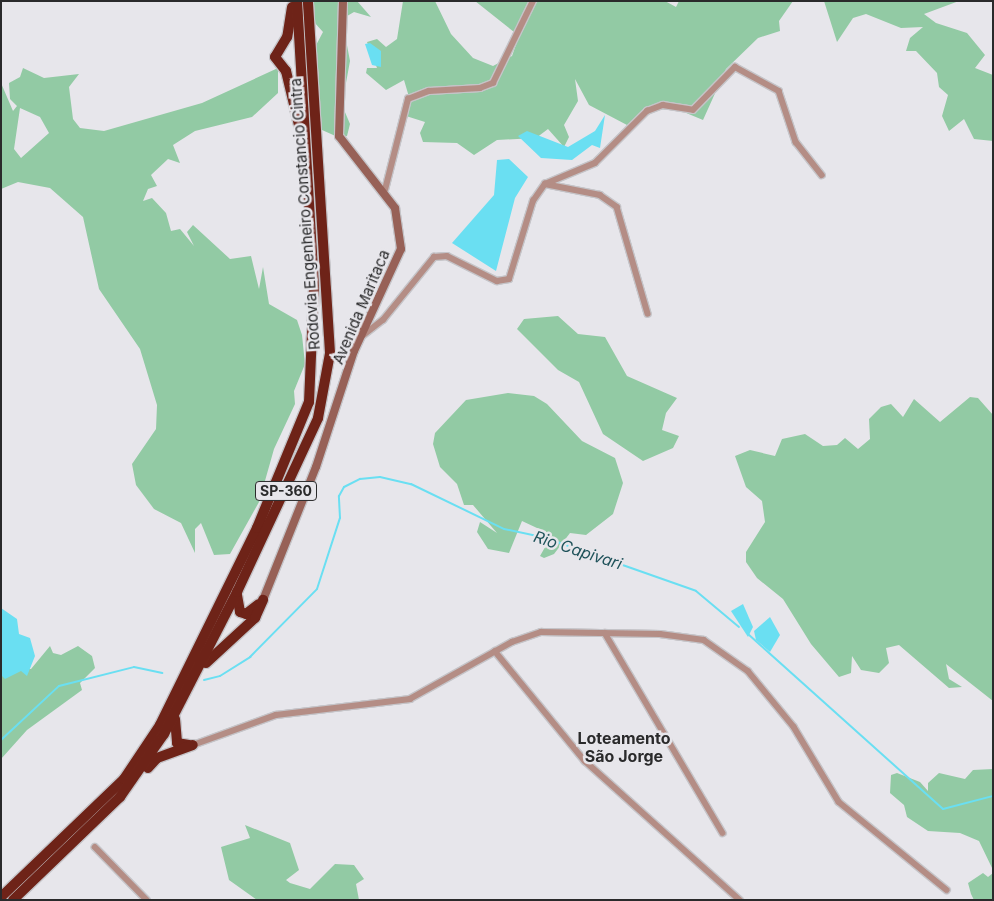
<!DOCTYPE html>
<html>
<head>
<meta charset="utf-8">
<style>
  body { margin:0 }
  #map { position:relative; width:994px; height:901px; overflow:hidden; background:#e7e6eb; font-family:Inter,sans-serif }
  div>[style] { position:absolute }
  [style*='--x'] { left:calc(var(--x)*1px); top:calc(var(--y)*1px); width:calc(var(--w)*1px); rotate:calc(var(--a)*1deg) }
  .green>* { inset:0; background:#92caa4 }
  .water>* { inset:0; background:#6adff2 }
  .stream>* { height:2px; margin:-1px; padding:0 1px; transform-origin:1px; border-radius:1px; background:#6adff2 }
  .roads { filter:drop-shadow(1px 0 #c5c4c8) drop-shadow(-1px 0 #c5c4c8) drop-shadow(0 1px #c5c4c8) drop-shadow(0 -1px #c5c4c8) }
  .street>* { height:5.5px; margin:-2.75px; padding:0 2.75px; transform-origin:2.75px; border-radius:2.75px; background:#b48d85 }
  .secondary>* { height:8px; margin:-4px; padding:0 4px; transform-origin:4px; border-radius:4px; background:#976157 }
  .highway>* { height:10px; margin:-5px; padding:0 5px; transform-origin:5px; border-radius:5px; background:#6e2318 }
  span { translate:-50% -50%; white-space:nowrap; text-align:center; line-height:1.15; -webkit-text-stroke:5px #e7e6eb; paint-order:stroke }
  .shield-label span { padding:1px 4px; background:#e7e6eb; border:1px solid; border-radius:4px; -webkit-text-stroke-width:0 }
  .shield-label { font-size:14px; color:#2a2a2b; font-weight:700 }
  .street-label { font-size:15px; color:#2a2a2b }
  .water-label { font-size:16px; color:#1f525a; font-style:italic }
  .neighbourhood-label { font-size:16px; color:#2a2a2b; font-weight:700 }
  .frame { position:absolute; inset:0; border:2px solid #2a2a2b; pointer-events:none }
</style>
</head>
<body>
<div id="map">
  <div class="green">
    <div style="clip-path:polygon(310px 1px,357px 1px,371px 17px,354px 12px,342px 19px,350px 61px,342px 105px,350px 124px,347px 136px,340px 138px,322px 130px,318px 134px,319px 76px,314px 49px,323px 32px,314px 22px)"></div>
    <div style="clip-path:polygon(403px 1px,435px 1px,451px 34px,473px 58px,493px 66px,512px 56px,519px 36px,475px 1px,665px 1px,676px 7px,679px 1px,793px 1px,779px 21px,780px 31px,758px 38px,726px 69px,703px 120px,679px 110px,656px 109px,627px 125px,589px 105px,575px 79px,578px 101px,564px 125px,569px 137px,564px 147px,548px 129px,536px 138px,497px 140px,474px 155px,457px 143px,423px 142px,420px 133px,425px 122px,406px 116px,409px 97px,404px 80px,386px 90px,366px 73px,367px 68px,377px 68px,367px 42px,377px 39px,386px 47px,397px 39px)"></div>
    <div style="clip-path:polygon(824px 1px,959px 1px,924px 14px,936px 23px,967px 33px,985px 55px,975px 68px,993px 75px,993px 141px,974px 139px,964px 119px,949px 131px,942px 116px,948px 95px,939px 87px,937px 73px,916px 51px,906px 51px,910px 38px,923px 27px,901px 28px,866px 14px,853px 18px,837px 42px)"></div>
    <div style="clip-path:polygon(evenodd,23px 68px,44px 78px,79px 74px,69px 87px,73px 119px,80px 128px,104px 131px,202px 103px,278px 68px,278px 93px,252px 117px,195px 131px,173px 145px,180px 163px,168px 159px,151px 175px,157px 186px,148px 189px,143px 201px,152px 198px,166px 213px,171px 231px,180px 229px,194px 246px,187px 232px,193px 225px,230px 259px,251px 256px,259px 289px,263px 267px,269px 304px,297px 320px,302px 335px,305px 364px,294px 391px,295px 404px,274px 449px,259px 502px,230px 554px,214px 555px,201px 523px,195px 529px,195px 553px,181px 523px,154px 509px,136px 485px,132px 464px,156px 429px,157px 405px,140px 349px,99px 289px,83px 217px,50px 188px,18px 182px,1px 189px,1px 83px,13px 111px,17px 106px,10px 99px,9px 83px,20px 77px,23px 68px,20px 108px,40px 117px,49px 133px,21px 158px,14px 149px,20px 108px)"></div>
    <div style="clip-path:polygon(558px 316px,578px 334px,605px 337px,627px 376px,677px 398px,666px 413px,662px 430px,679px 436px,673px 448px,643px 461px,603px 434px,579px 382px,558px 370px,517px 329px,524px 319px)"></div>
    <div style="clip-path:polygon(508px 393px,534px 396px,547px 404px,582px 441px,615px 458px,623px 483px,613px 514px,586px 535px,570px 533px,554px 554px,544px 558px,540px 556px,552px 535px,522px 521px,509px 553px,488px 549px,477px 532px,480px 522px,497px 533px,473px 505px,464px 505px,457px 484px,440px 467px,433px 444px,435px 433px,466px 400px)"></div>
    <div style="clip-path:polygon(970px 397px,978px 398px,993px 415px,993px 701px,946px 664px,949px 679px,962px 687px,949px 688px,899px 645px,886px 648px,889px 663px,879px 673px,861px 670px,852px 656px,851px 673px,839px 677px,811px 644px,783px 599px,757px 578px,746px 562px,746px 552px,765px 522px,762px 501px,746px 487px,735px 456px,750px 450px,775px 456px,782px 439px,805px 434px,823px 446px,837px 445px,845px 438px,858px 449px,870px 439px,869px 419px,881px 407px,891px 404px,903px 417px,914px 399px,940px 422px)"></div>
    <div style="clip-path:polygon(50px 646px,53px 653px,61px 655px,78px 646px,92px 656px,95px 668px,80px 683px,82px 690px,27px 730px,1px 759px,1px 669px,31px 669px)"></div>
    <div style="clip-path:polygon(993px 769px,993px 870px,979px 841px,960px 833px,928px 831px,907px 817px,904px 805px,890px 793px,891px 775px,897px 773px,920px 782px,928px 791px,928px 783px,939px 773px,965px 779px,973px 770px)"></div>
    <div style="clip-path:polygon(245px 825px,290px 843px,299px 870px,286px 880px,290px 883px,310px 889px,335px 864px,354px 865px,364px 879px,356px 884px,359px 900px,257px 900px,229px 880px,221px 847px,250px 838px)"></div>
    <div style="clip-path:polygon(983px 873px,988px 877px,993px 873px,993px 900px,974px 900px,971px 894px,968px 883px)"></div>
  </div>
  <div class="water">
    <div style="clip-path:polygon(370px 43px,381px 51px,381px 67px,372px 65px,365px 44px)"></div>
    <div style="clip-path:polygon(605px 115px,600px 148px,592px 145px,572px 160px,541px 158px,518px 136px,527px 131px,568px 147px,595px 131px)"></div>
    <div style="clip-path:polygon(509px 159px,528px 177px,515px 198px,496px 271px,452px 243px,494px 195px,497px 160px)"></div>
    <div style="clip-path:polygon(743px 604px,753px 627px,748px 637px,731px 611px)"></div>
    <div style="clip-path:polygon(1px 608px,17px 619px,19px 634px,30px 638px,35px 656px,27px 676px,21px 671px,5px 679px,1px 675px)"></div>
    <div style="clip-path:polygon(770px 617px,780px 635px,770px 652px,756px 640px,754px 631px)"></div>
  </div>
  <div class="stream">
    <div style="--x:748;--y:634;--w:262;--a:41.9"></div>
    <div style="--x:943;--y:809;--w:52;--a:-14.6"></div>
    <div style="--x:204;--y:680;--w:16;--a:-14"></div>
    <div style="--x:220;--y:676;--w:36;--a:-32"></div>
    <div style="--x:250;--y:657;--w:95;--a:-45.4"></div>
    <div style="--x:317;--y:589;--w:75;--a:-72.1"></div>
    <div style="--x:340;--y:518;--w:22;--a:-93"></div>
    <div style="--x:339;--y:496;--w:10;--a:-61"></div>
    <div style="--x:344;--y:487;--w:18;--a:-27"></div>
    <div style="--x:360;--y:479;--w:20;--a:-6"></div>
    <div style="--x:380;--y:477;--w:32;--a:13"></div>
    <div style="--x:411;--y:484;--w:103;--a:25.8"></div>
    <div style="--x:504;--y:529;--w:40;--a:12"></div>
    <div style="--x:543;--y:537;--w:162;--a:19.4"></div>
    <div style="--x:696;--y:591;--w:56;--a:39.9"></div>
    <div style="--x:1;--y:740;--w:79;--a:-43"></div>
    <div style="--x:59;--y:686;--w:77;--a:-14.2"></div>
    <div style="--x:134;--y:667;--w:29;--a:12"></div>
  </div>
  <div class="roads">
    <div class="street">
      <div style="--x:545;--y:184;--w:56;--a:11.3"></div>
      <div style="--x:600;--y:195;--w:21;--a:35"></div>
      <div style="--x:617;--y:207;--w:111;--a:73.8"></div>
      <div style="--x:385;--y:190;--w:94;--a:-75.8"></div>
      <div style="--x:408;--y:99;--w:22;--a:-21"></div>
      <div style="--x:429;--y:91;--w:51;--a:-3.4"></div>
      <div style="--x:480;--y:88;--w:14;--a:-21"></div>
      <div style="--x:493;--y:83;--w:91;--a:-64"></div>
      <div style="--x:361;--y:337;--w:28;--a:-38"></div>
      <div style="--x:383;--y:320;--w:81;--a:-51"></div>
      <div style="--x:434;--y:257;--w:13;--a:-4"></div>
      <div style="--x:447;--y:256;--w:56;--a:26.6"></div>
      <div style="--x:497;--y:281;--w:12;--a:-9"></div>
      <div style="--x:509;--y:279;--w:82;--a:-72.9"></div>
      <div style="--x:533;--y:201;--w:21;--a:-55"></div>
      <div style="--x:545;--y:184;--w:54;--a:-22.8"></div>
      <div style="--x:595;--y:163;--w:74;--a:-45"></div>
      <div style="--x:647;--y:111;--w:17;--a:-21"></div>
      <div style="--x:663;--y:105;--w:30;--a:9"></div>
      <div style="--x:693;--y:110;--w:60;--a:-45.7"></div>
      <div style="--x:735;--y:67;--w:50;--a:28.6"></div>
      <div style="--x:779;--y:91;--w:54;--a:71.6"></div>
      <div style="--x:796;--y:142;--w:42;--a:51.8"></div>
      <div style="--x:605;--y:633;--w:232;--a:59.5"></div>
      <div style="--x:495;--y:651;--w:142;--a:50.7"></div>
      <div style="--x:585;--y:761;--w:208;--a:41.9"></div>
      <div style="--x:193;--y:745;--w:88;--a:-19.9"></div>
      <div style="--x:276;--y:715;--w:135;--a:-6.8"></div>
      <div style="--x:410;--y:699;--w:117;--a:-29.2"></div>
      <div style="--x:512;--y:642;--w:31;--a:-19"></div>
      <div style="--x:541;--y:632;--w:119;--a:1"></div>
      <div style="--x:660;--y:634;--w:44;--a:7.8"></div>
      <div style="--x:704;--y:640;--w:54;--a:35.2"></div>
      <div style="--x:748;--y:671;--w:72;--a:50.6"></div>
      <div style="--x:794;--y:727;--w:87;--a:59"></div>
      <div style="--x:839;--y:802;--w:139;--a:39.2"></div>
      <div style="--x:95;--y:847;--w:74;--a:45.5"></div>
    </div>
    <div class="secondary">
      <div style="--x:263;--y:600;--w:143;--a:-68.3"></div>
      <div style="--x:316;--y:467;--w:122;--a:-71.9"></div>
      <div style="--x:354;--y:351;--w:112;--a:-65.3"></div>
      <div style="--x:401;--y:249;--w:41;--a:-98.3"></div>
      <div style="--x:395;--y:208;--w:91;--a:-127.9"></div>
      <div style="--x:339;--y:136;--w:135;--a:-88.3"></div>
    </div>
    <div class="highway">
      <div style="--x:292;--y:7;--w:30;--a:99"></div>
      <div style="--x:287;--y:37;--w:23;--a:121"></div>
      <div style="--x:275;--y:57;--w:18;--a:52"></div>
      <div style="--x:286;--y:71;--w:56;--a:76.5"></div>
      <div style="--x:237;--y:595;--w:17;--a:80"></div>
      <div style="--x:240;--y:612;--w:6;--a:18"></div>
      <div style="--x:246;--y:614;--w:16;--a:-38"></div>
      <div style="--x:206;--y:663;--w:67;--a:-42.6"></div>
      <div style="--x:255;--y:618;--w:20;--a:-66"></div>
      <div style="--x:175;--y:719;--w:24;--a:85"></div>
      <div style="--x:177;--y:743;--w:12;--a:9"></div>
      <div style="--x:148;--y:768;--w:13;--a:-48"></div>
      <div style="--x:157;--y:758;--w:38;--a:-20"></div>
      <div style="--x:1;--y:897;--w:170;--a:-43.8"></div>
      <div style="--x:124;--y:779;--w:65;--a:-56.3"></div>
      <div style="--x:160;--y:725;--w:220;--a:-63.8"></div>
      <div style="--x:257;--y:528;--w:136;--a:-67.6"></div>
      <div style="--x:309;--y:402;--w:115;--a:-87.5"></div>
      <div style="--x:314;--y:287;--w:287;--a:-93.4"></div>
      <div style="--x:13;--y:900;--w:149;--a:-43.9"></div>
      <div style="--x:120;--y:797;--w:77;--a:-55.1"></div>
      <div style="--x:164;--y:734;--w:160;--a:-62.8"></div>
      <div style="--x:237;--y:592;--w:192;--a:-65"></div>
      <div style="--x:318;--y:418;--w:66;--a:-79.5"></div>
      <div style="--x:330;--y:353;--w:353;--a:-93.6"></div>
    </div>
  </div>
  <div class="shield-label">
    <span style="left:286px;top:491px">SP-360</span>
  </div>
  <div class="street-label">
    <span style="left:305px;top:214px;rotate:-94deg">Rodovia Engenheiro Constancio Cintra</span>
    <span style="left:361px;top:307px;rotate:-67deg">Avenida Maritaca</span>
  </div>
  <div class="water-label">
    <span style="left:578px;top:550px;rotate:18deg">Rio Capivari</span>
  </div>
  <div class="neighbourhood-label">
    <span style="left:624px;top:747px">Loteamento<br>São Jorge</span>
  </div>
  <div class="frame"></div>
</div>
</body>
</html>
